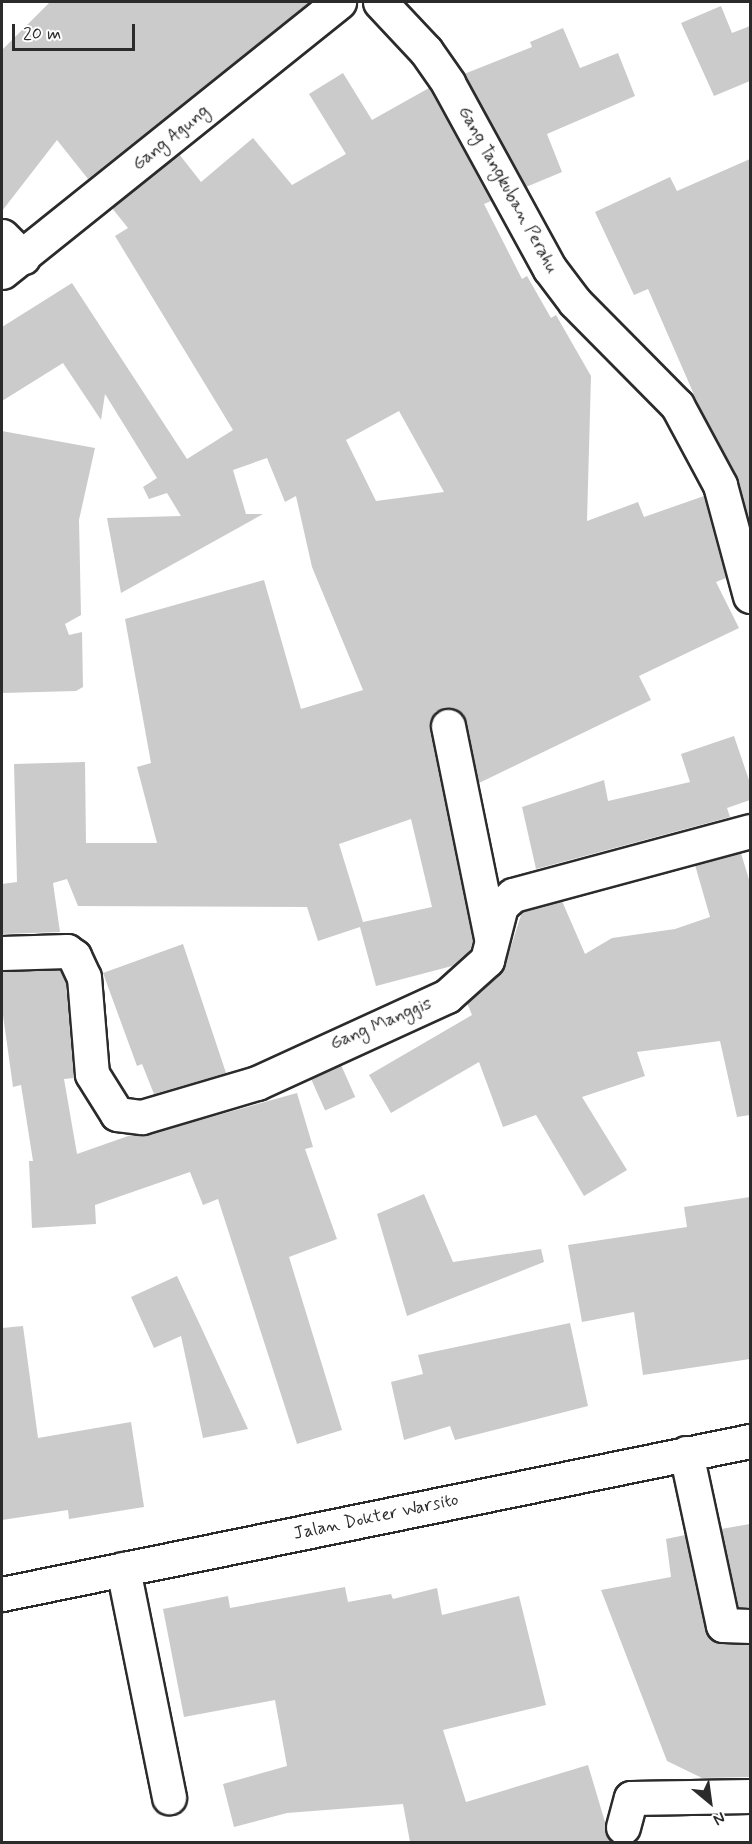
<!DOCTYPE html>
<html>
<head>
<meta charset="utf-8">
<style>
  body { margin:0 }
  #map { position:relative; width:752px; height:1844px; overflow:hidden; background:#fff; font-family:Mynerve,sans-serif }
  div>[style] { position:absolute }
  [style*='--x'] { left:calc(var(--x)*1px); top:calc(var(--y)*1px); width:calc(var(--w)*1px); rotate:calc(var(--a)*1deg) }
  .building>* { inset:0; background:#cbcbcb; transform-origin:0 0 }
  .roads { filter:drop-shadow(2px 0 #2b2b2b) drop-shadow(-2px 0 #2b2b2b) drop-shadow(0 2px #2b2b2b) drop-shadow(0 -2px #2b2b2b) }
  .minor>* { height:33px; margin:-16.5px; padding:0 16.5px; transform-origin:16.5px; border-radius:16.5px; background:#fff }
  .major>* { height:33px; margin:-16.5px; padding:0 16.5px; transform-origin:16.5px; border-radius:16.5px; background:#fff }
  span { translate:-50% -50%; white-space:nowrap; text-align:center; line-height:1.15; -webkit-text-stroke:4.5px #fff; paint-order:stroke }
  .street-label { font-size:18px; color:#2b2b2b }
  .frame { position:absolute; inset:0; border:3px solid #2b2b2b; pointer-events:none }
  .north { position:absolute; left:680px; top:1772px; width:60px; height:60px; -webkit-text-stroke:4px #fff; paint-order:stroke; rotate:151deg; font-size:16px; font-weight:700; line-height:24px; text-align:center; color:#2b2b2b }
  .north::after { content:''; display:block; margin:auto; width:21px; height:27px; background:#2b2b2b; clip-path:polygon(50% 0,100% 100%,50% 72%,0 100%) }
  .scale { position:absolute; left:12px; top:24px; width:123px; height:27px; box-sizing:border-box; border:3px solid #2b2b2b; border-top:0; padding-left:8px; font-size:18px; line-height:21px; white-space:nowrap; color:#2b2b2b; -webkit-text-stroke:4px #fff; paint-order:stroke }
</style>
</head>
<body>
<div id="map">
  <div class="building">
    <div style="clip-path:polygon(50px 2px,310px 2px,88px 179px,57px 140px,2px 211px,2px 50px)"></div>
    <div style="clip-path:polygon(721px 6px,732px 33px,750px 26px,750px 81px,714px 96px,681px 23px)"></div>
    <div style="clip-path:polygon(563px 28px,580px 68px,618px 53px,635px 96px,547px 134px,562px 172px,526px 187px,464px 74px,532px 47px,530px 42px)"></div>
    <div style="clip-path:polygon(evenodd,343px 73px,372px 120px,429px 88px,491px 201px,484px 204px,522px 279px,527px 276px,551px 318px,556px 315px,591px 376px,587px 521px,638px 502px,644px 517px,704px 496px,726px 578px,716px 582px,739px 628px,639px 676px,651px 700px,479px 783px,462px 714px,445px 708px,435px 712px,430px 730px,473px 941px,470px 950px,452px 966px,376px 986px,360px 927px,318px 941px,307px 907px,78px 906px,67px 879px,53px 883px,60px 932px,2px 934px,2px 884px,17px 882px,14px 764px,85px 762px,86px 843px,157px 843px,137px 767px,151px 763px,125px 619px,264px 580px,301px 709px,363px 690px,312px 567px,296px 496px,285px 502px,267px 458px,233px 470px,246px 514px,263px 514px,121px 593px,107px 518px,181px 516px,167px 493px,149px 499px,143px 487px,157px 478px,105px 394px,101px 420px,63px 363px,2px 401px,2px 327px,72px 283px,187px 459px,233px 430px,115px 236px,128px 228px,112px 208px,179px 154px,201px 182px,253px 138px,292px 185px,346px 154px,309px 94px,343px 73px,399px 411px,444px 492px,376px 501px,346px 440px,399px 411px,343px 73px,411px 819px,432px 907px,363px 922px,339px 844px,411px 819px)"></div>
    <div style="clip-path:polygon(750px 159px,750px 526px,737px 476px,699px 406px,648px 289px,634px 295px,595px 212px,670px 177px,677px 191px)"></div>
    <div style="clip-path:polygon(2px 431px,95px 448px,79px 520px,81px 615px,65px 624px,69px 635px,82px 632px,83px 687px,76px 691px,2px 693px)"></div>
    <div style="clip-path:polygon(734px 736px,750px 783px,750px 800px,727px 808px,730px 817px,536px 869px,522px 807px,604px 780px,608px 801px,690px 782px,681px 754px)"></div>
    <div style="clip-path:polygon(741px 853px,750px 883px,750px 1115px,737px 1117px,720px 1041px,637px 1052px,645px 1076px,582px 1097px,627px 1170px,584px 1196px,536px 1115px,503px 1127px,479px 1062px,391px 1113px,369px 1075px,472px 1015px,467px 1003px,505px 965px,522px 912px,562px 901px,585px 954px,612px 938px,675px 929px,710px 917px,695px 865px)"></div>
    <div style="clip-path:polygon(183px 944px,226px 1073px,154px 1094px,142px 1064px,137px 1066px,103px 973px)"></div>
    <div style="clip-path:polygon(60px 970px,66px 982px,74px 1078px,64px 1079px,77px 1154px,131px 1135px,147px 1135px,297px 1093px,313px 1147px,305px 1149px,337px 1239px,289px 1257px,342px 1430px,297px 1444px,218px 1199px,203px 1205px,190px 1172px,95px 1205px,96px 1224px,32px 1228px,29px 1161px,33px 1161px,21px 1085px,13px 1087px,2px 1008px,2px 972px)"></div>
    <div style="left:341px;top:1065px;width:35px;height:33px;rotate:66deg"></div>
    <div style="clip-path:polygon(424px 1194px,453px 1262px,541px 1249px,544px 1262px,407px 1316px,377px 1214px)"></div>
    <div style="clip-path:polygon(750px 1197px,750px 1359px,643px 1375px,634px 1312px,582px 1322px,568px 1245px,687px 1227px,684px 1207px)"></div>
    <div style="clip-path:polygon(177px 1276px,201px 1327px,248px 1429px,203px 1438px,181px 1336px,154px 1348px,131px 1297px)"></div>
    <div style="clip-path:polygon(570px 1323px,588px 1406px,455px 1440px,450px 1426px,404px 1440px,391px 1382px,423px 1374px,418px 1355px)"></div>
    <div style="clip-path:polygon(23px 1326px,38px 1438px,131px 1422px,144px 1507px,69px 1519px,68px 1510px,2px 1520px,2px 1328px)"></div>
    <div style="clip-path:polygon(750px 1524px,750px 1607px,738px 1607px,721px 1529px)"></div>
    <div style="clip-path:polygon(685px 1535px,708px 1636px,722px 1644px,750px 1645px,750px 1777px,702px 1778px,667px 1761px,601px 1590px,671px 1577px,666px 1539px)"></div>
    <div style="clip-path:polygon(345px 1587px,348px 1602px,391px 1594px,393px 1599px,437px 1588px,442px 1615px,519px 1596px,546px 1705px,443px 1730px,466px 1802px,588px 1765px,611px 1842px,410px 1842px,403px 1804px,287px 1813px,234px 1827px,223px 1784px,287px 1766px,275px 1700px,184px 1717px,163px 1609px,228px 1596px,230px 1608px)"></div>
  </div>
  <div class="roads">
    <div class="minor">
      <div style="--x:380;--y:2;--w:67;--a:46.8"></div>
      <div style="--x:426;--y:51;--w:39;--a:55"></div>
      <div style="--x:448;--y:83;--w:212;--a:61.3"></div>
      <div style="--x:550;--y:269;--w:41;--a:52.9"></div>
      <div style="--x:575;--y:302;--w:145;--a:45.3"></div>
      <div style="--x:677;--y:405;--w:91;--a:61.7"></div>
      <div style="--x:720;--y:485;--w:115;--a:74.9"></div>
      <div style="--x:2;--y:236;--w:30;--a:45"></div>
      <div style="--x:2;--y:272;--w:432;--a:-38.7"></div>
      <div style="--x:448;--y:726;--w:215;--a:78.5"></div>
      <div style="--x:2;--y:953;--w:65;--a:-1.8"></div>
      <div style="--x:67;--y:951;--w:9;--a:36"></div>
      <div style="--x:74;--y:956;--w:23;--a:65"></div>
      <div style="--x:84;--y:977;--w:97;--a:85.3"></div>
      <div style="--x:92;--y:1074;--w:47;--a:58"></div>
      <div style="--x:117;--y:1114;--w:25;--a:7"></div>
      <div style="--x:142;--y:1117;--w:120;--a:-16.5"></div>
      <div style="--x:257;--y:1083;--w:209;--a:-24.6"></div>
      <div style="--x:447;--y:996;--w:54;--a:-42"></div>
      <div style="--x:487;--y:960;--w:56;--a:-75.5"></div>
      <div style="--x:501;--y:906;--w:16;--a:-43"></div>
      <div style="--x:513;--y:895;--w:245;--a:-15.1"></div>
      <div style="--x:686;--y:1453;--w:176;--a:77.9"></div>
      <div style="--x:723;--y:1625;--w:27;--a:2"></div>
      <div style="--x:123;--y:1569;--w:233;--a:78.6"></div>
      <div style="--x:623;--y:1827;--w:30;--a:-75"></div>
      <div style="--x:631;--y:1798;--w:119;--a:-1"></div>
    </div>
    <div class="major">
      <div style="--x:2;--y:1594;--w:763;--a:-11.56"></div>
    </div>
  </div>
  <div class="street-label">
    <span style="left:171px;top:138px;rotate:-39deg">Gang Agung</span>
    <span style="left:508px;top:190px;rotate:61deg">Gang Tangkuban Perahu</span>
    <span style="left:381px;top:1024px;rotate:-23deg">Gang Manggis</span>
    <span style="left:376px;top:1517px;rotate:-12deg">Jalan Dokter Warsito</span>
  </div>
  <div class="frame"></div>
  <div class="north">N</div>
  <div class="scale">20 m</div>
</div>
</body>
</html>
